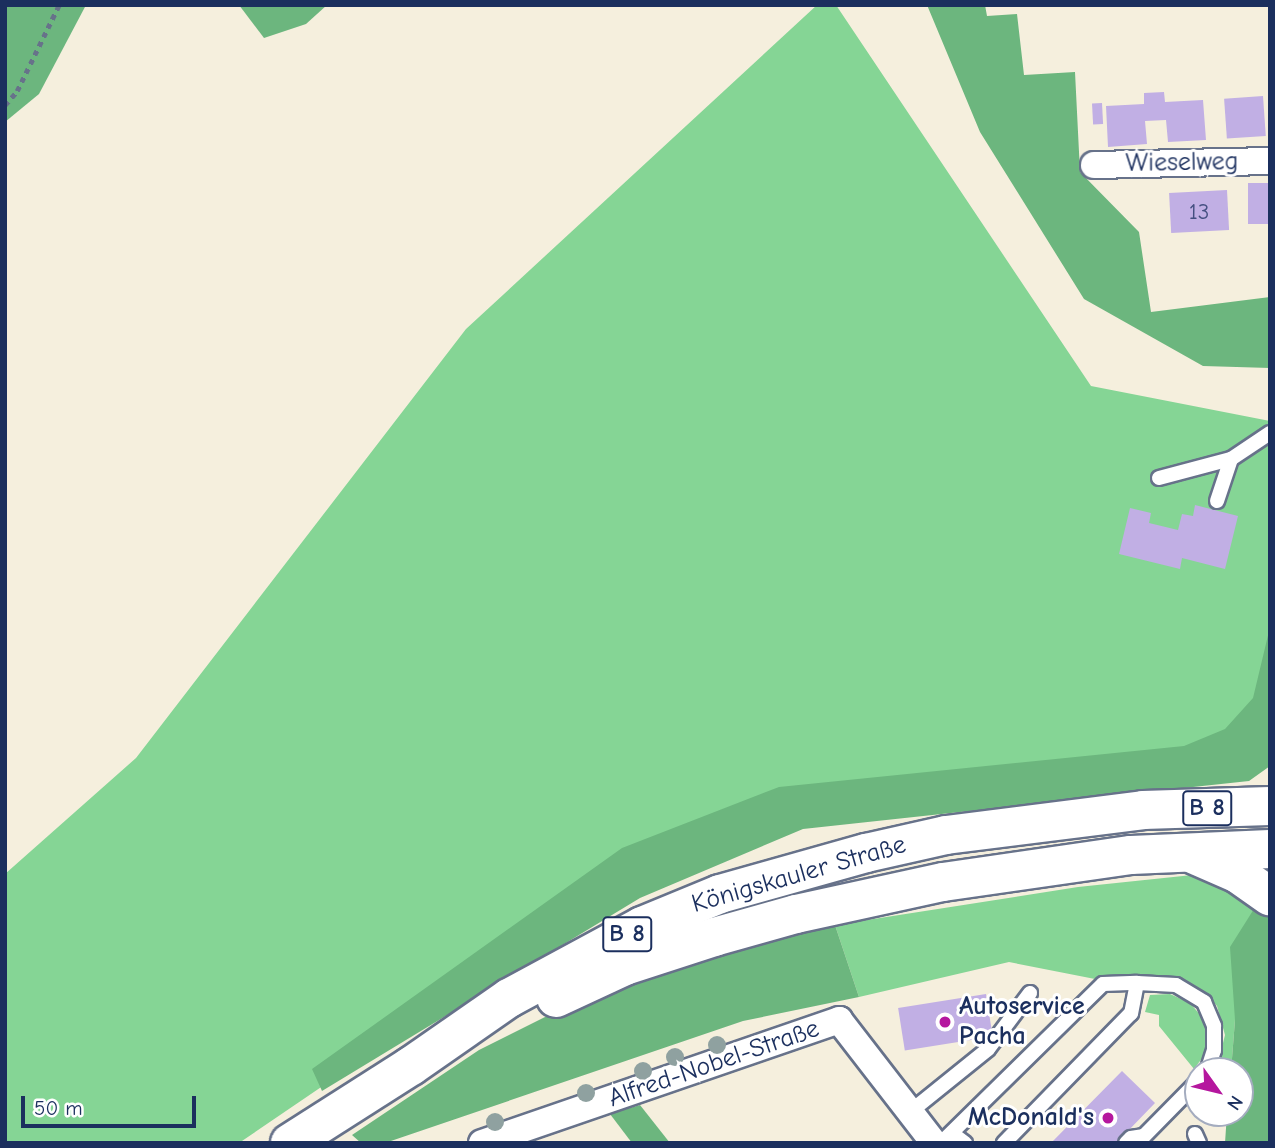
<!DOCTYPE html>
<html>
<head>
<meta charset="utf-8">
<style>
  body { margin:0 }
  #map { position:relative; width:1275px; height:1148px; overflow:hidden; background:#f5efdd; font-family:"Comic Neue",sans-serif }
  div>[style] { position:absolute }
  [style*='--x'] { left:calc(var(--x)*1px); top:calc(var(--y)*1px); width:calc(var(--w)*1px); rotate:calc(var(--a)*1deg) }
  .green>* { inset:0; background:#85d595 }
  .forest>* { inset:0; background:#6cb67e }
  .building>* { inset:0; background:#c1afe4; transform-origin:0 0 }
  .path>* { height:4.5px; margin-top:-2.25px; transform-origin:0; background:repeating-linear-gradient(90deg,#67728a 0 5px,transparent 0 10px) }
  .roads { filter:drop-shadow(2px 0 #67728a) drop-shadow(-2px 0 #67728a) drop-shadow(0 2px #67728a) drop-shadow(0 -2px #67728a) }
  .service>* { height:14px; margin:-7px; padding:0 7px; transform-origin:7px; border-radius:7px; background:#fff }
  .minor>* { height:26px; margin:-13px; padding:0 13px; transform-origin:13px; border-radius:13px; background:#fff }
  .primary>* { height:38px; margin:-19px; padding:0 19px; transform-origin:19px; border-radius:19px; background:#fff }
  .trees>* { width:18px; height:18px; margin:-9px; border-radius:50%; background:#8fa1a0 }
  .dots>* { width:19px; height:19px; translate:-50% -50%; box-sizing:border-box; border:4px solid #fff; border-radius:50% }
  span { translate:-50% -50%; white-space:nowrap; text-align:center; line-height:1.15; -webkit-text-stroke:6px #fff; paint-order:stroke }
  .number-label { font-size:23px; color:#444f80 }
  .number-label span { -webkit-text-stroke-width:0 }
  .shield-label span { padding:2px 5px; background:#fff; border:2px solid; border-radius:5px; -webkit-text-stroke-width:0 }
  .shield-label { font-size:24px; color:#1b2f5e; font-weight:700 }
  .street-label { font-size:26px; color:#1b2f5e }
  .poi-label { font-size:26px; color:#1b2f5e; font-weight:700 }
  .left { translate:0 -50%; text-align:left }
  .right { translate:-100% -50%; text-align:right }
  .frame { position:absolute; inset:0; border:7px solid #1b2f5e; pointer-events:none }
  .north { position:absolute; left:1184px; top:1057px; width:70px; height:70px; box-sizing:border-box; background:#fff; border:2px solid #a4acbf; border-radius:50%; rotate:124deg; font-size:19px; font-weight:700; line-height:28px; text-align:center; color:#1b2f5e }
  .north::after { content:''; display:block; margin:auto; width:24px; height:32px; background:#b5179e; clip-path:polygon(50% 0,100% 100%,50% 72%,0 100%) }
  .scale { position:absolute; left:21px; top:1096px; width:175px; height:32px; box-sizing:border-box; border:4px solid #1b2f5e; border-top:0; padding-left:9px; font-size:21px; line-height:24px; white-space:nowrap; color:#1b2f5e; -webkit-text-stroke:5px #fff; paint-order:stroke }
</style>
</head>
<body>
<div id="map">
  <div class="green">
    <div style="clip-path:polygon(817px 5px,836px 5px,1091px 386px,1270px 421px,1270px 672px,1245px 755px,699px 830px,239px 1143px,5px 1143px,5px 874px,136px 758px,466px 329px)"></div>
    <div style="clip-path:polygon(1202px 874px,1259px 901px,1235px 1020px,1231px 1071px,1216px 1071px,1225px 1035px,1217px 1006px,1203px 991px,1181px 979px,1095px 979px,1009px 962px,859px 997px,835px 925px,1078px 887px)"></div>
    <div style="clip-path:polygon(1170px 994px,1190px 1003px,1202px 1017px,1209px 1036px,1206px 1053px,1194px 1069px,1159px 1026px,1159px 1015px,1145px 1012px,1150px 995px)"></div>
  </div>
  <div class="forest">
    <div style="clip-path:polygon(5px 5px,86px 5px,39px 94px,5px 122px)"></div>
    <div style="clip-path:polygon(239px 5px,327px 5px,306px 24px,264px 38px)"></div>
    <div style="clip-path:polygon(927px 5px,985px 5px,987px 16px,1017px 14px,1024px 75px,1075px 72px,1080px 172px,1139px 232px,1151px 312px,1270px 297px,1270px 368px,1203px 366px,1084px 299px,980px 132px)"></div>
    <div style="clip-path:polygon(1270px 627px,1270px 766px,1249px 781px,803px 829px,640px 898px,322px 1091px,312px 1069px,622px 848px,779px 787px,1184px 746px,1225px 729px,1253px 698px)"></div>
    <div style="clip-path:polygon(1259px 901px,1270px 914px,1270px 1143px,1225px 1143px,1227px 1113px,1240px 1113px,1240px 1071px,1231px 1071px,1235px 1020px,1230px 947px)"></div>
    <div style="clip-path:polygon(835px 925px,859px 997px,743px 1021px,385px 1143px,361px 1143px,352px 1135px,479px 1050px,603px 988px,728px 949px)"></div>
    <div style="clip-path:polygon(640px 1105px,670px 1143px,632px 1143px,610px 1114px)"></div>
  </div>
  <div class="building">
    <div style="clip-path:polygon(1164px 92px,1165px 102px,1203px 100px,1206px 140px,1168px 142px,1166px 120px,1145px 121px,1147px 144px,1108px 147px,1106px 106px,1144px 104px,1144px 93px)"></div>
    <div style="left:1263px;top:96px;width:40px;height:39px;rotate:86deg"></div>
    <div style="left:1102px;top:103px;width:21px;height:10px;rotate:87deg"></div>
    <div style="left:1270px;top:183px;width:41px;height:22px;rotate:90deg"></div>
    <div style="left:1227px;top:190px;width:40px;height:58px;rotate:87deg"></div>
    <div style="clip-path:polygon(1195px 505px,1238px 516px,1225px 569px,1182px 558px,1180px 569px,1119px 554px,1130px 508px,1151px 513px,1149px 523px,1178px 530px,1182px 514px,1193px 516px)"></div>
    <div style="left:986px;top:994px;width:43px;height:89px;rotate:81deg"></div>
    <div style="clip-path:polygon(1122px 1071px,1155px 1103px,1126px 1133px,1129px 1136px,1122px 1143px,1051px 1143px)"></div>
  </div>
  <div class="path">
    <div style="--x:5;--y:105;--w:18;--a:-49"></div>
    <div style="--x:17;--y:91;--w:96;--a:-64"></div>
  </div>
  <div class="roads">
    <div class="service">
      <div style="--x:1159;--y:478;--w:74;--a:-14.8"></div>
      <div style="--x:1217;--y:501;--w:44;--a:-71.6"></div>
      <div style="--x:1231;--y:459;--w:47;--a:-33.7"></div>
      <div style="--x:1137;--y:983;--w:39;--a:3"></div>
      <div style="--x:1176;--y:985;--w:33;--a:31"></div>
      <div style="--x:1204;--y:1002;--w:26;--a:67"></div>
      <div style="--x:1214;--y:1026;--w:24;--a:90"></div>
      <div style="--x:1214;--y:1050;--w:22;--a:108"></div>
      <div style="--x:910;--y:1112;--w:100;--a:-38.9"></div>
      <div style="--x:988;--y:1049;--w:70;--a:-53.1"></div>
      <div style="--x:1195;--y:1134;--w:10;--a:66"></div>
      <div style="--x:941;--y:1143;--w:227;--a:-44.5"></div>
      <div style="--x:1103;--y:984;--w:34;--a:-2"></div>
      <div style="--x:1137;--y:983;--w:31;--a:101"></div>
      <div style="--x:1131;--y:1013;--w:182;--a:134.3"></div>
      <div style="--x:951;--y:1143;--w:8;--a:-45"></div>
      <div style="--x:957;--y:1137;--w:10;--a:37"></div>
      <div style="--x:1126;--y:1143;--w:7;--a:-45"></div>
      <div style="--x:1131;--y:1138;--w:13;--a:-9"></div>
      <div style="--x:1144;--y:1136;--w:77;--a:-45.5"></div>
    </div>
    <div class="minor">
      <div style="--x:1094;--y:165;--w:176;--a:-1.3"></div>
      <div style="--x:482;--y:1143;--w:378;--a:-19"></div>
      <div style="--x:839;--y:1020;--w:155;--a:52.3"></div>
    </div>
    <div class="primary">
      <div style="--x:1195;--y:855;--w:47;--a:23.8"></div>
      <div style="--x:1238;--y:874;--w:39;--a:35"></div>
      <div style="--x:556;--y:998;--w:76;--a:-24.9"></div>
      <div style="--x:625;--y:966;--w:94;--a:-18"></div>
      <div style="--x:714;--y:937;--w:85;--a:-15.7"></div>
      <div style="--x:796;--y:914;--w:150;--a:-12.3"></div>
      <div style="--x:943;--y:882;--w:190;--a:-8.2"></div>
      <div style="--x:1131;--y:855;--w:139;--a:-2.5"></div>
      <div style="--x:290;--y:1143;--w:143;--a:-32.5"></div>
      <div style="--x:411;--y:1066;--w:119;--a:-34.8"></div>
      <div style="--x:509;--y:998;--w:151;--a:-28.4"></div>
      <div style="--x:642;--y:926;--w:84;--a:-22.3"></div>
      <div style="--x:720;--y:894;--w:152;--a:-15.7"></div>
      <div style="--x:866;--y:853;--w:82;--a:-12.7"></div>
      <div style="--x:946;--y:835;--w:199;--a:-7.2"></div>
      <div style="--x:1143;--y:810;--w:127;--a:-1.8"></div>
    </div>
  </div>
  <div class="trees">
    <div style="left:717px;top:1045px"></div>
    <div style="left:675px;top:1057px"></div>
    <div style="left:643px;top:1071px"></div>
    <div style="left:586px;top:1093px"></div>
    <div style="left:495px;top:1122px"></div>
  </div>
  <div class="dots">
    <div style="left:945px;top:1022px;background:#b5179e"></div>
    <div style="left:1108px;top:1118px;background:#b5179e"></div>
  </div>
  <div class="number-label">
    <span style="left:1199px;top:212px">13</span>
  </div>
  <div class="shield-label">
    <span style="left:1207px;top:808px">B 8</span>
    <span style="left:627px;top:934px">B 8</span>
  </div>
  <div class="street-label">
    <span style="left:1182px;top:163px;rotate:-1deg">Wieselweg</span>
    <span style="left:799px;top:875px;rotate:-16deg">Königskauler Straße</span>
    <span style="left:714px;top:1064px;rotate:-19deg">Alfred-Nobel-Straße</span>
  </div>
  <div class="poi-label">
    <span class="left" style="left:959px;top:1022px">Autoservice<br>Pacha</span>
    <span class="right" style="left:1094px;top:1118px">McDonald's</span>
  </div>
  <div class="frame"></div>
  <div class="north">N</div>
  <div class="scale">50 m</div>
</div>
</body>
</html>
